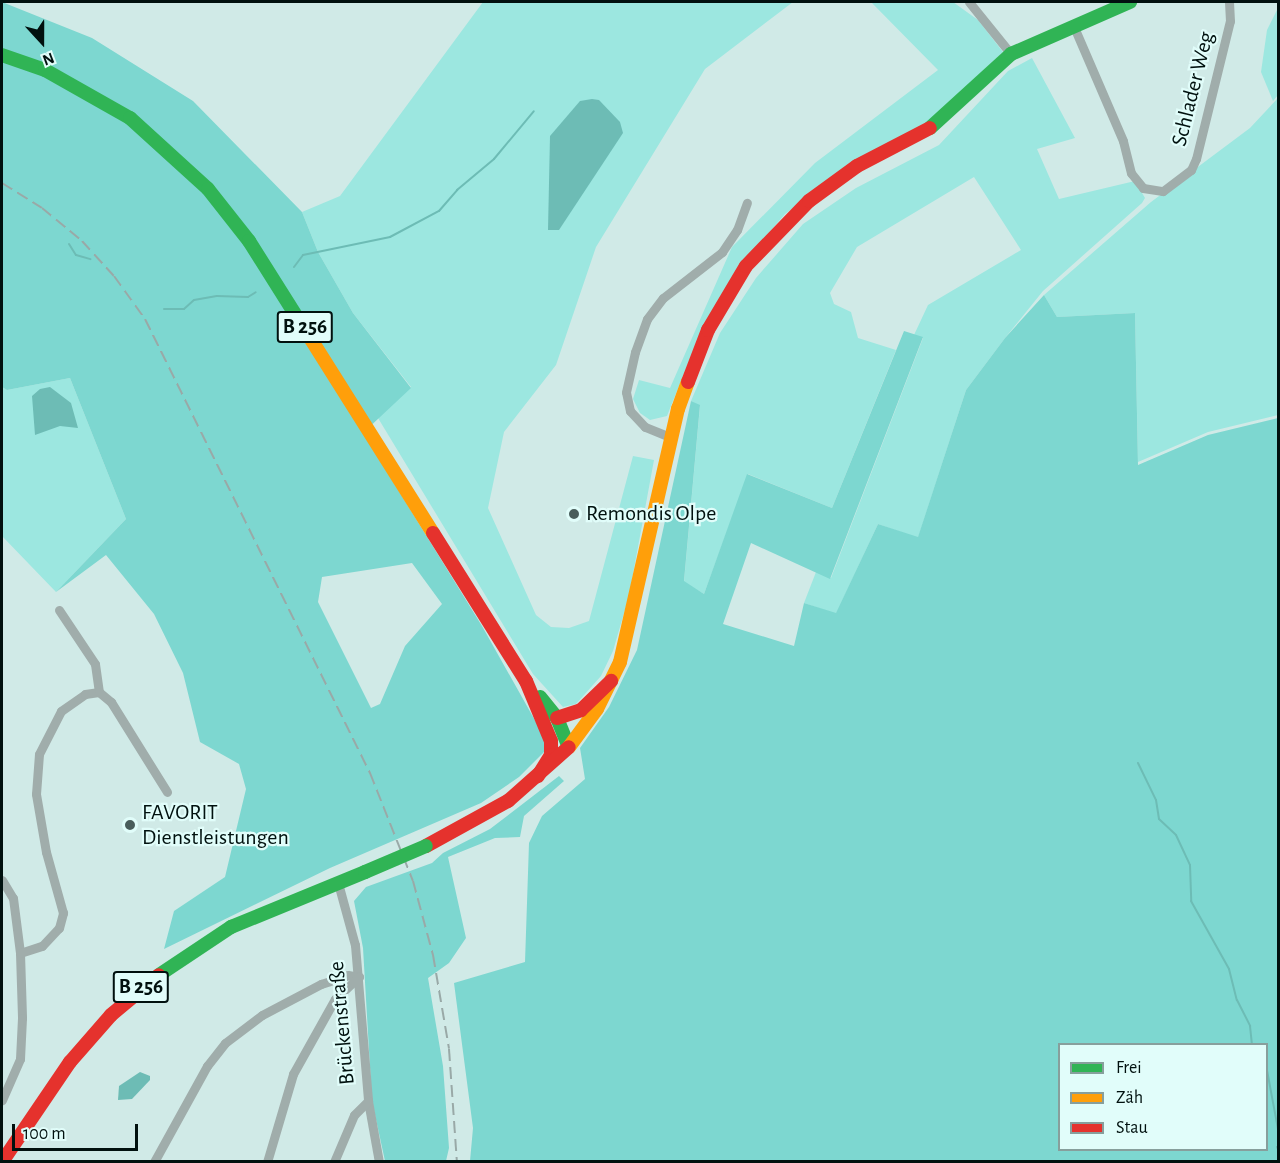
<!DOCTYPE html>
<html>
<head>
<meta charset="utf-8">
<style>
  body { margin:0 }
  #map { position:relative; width:1280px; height:1163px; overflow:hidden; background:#d0eae7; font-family:"Alegreya Sans",sans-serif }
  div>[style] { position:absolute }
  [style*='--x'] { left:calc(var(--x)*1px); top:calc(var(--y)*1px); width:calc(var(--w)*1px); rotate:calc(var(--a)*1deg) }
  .green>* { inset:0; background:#9ce7e0 }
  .forest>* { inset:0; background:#7dd7d0 }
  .water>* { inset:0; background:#6dbcb5 }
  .stream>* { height:2px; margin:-1px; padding:0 1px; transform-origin:1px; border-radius:1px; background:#6dbcb5 }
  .street>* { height:9px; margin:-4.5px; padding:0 4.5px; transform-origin:4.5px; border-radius:4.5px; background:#a0adab }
  .fast>* { height:14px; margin:-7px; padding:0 7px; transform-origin:7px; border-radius:7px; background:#30b455 }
  .slow>* { height:14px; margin:-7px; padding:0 7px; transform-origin:7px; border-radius:7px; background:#ff9f0a }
  .jam>* { height:14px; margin:-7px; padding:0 7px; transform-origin:7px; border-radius:7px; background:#e5322d }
  .rail>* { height:2px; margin-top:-1px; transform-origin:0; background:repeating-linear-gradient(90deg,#99a9a7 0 12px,transparent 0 18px) }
  .fast-bridge>* { height:14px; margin:-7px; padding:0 7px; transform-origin:7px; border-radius:7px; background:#30b455 }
  .dots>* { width:16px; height:16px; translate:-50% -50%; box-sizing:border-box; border:3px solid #e1fdfa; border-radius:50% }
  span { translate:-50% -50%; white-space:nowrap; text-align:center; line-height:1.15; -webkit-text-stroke:4.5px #e1fdfa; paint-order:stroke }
  .shield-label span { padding:2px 4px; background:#e1fdfa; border:2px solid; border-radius:4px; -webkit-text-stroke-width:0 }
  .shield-label { font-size:21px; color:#01110f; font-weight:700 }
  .street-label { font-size:22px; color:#01110f }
  .poi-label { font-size:22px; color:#01110f }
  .left { translate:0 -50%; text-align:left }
  .frame { position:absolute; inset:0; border:3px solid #01110f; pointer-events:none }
  .legend { position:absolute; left:1058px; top:1043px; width:210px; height:108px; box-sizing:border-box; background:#e1fdfa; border:2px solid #879f9c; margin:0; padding:8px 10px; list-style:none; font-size:18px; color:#01110f }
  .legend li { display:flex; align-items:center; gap:12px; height:30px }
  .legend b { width:30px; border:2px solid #879f9c }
  .north { position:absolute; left:12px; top:12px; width:60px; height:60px; -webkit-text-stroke:4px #e1fdfa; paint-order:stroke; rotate:159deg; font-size:16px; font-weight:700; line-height:24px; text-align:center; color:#01110f }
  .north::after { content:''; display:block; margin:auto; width:21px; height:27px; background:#01110f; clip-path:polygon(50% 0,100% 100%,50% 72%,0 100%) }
  .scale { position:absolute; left:12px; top:1124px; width:126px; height:27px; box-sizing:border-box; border:3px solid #01110f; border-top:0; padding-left:8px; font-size:18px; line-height:21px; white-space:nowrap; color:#01110f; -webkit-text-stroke:4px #e1fdfa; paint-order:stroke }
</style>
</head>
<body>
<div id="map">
  <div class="green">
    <div style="clip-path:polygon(483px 2px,793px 2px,705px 69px,596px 247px,556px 365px,504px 432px,488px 508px,536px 615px,551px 627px,569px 628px,589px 621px,633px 456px,654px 460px,629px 596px,613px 651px,601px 676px,576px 704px,563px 707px,533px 674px,378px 418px,411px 387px,353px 313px,318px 252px,302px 212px,340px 196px)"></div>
    <div style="clip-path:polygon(871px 2px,953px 2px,978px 20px,1003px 52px,929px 122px,852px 164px,785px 214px,740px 267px,699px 336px,667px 416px,650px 420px,640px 413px,633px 399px,639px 380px,670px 388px,732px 247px,815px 163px,938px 70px)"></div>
    <div style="clip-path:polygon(1278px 8px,1278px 95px,1273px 101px,1261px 72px,1267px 30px)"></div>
    <div style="clip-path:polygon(1032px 58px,1075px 138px,1037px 149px,1059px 199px,1135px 181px,1145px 198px,1142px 203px,1043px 291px,1005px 338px,966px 390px,918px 538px,878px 524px,836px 614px,804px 603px,816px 572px,831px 578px,923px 338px,914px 335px,928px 305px,1021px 250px,974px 177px,857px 247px,830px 293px,834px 304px,851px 312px,858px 338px,896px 350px,832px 508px,748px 474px,704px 594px,684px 582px,700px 406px,691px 401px,720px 333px,756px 278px,803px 224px,856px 188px,939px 145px,1008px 71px)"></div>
    <div style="clip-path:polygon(1278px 98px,1278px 415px,1208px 432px,1138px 462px,1135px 313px,1057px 317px,1044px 295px,1151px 202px,1250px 128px)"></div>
    <div style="clip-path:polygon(70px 378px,126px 519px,56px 592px,2px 536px,2px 387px,7px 390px)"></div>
  </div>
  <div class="forest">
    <div style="clip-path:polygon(evenodd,2px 2px,92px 38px,193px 101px,302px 212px,318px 252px,353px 313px,411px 388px,363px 433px,482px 626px,546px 740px,546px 750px,519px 777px,481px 803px,330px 868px,164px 949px,174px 911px,225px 877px,246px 789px,239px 764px,200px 742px,183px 673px,154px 614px,106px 555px,56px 592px,126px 519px,70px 378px,7px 390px,2px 387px,2px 2px,412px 563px,442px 604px,405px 646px,380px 704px,371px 708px,318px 602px,322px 577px,412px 563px)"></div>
    <div style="clip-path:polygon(evenodd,1044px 295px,1057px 317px,1135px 313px,1138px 465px,1208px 435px,1278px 418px,1278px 1161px,470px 1161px,473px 1128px,454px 983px,525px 962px,529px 843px,542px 816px,585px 779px,580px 748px,609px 707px,637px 650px,691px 401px,700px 405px,684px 581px,704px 594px,747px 474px,832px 508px,904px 331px,923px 337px,830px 579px,751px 543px,723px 624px,794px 646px,804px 603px,836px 613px,878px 524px,918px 537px,966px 390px,1005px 338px,1044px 295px,1060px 1044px,1266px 1044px,1266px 1150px,1060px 1150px,1060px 1044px)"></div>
    <div style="clip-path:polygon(559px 776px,564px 781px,524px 816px,520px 837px,495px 838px,448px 857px,466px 938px,449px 963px,428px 978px,443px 1066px,449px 1148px,446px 1161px,385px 1161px,372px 1101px,363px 948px,354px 901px,366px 887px,432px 863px,443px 853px,490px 829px)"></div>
  </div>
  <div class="water">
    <div style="clip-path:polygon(592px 99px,599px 100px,620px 122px,623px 133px,559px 230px,548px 230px,550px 136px,580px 101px)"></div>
    <div style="clip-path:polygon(50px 387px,71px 403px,78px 428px,60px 426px,35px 435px,32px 396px,40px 389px)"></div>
    <div style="clip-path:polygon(140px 1072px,150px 1076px,150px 1080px,132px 1099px,118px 1100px,119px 1086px)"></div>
  </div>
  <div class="stream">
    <div style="--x:69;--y:244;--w:13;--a:58"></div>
    <div style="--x:76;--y:255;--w:15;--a:16"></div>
    <div style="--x:294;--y:267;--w:15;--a:-53"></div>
    <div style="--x:303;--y:255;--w:89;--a:-11.7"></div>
    <div style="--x:390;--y:237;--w:55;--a:-28"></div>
    <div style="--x:439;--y:211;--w:28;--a:-49"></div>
    <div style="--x:457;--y:190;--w:48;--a:-40"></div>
    <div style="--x:494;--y:159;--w:62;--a:-50.2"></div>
    <div style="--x:164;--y:309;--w:20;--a:0"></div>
    <div style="--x:184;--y:309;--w:13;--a:-42"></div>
    <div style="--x:194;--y:300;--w:23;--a:-10"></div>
    <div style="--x:217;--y:296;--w:31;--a:2"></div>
    <div style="--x:248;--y:297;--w:9;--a:-32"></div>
    <div style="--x:1138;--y:763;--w:41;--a:64.1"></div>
    <div style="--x:1156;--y:800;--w:19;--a:81"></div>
    <div style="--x:1159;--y:819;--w:23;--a:43"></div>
    <div style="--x:1176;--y:835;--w:33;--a:65"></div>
    <div style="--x:1190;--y:865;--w:36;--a:88"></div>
    <div style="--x:1191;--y:901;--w:78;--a:60.8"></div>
    <div style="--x:1229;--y:969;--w:32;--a:76"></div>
    <div style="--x:1237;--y:1000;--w:29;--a:63"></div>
    <div style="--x:1250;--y:1026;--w:18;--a:84"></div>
    <div style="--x:1266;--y:1065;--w:65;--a:79.4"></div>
    <div style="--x:1277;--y:1147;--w:2;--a:63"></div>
  </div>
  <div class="street">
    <div style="--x:969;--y:2;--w:67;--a:51.1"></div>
    <div style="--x:1074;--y:27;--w:124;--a:66.7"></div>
    <div style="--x:1123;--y:141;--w:33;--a:76"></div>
    <div style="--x:1131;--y:173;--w:19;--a:51"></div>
    <div style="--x:1143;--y:188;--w:20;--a:9"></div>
    <div style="--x:1163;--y:191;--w:35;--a:-37"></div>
    <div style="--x:1191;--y:170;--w:12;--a:-66"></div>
    <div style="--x:1196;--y:159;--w:142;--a:-76.2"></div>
    <div style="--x:1230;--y:21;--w:19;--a:-93"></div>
    <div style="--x:670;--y:437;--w:27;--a:-158"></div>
    <div style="--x:645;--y:427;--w:22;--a:-133"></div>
    <div style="--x:630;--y:411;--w:19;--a:-102"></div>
    <div style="--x:626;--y:392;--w:41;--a:-77.3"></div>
    <div style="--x:635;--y:352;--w:35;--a:-70"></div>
    <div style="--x:647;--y:319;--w:26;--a:-53"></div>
    <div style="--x:663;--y:298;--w:75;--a:-37.9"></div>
    <div style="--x:722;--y:252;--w:27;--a:-56"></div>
    <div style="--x:737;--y:230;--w:29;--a:-70"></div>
    <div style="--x:59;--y:610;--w:65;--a:56.3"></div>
    <div style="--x:95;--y:664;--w:28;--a:82"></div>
    <div style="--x:2;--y:880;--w:21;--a:59"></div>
    <div style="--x:13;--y:898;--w:55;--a:82.7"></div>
    <div style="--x:20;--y:953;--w:65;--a:88.2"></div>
    <div style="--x:22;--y:1018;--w:41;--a:92.8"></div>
    <div style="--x:20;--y:1059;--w:45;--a:113.7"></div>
    <div style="--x:338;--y:883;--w:64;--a:74.7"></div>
    <div style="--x:355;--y:945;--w:157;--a:85.2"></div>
    <div style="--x:368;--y:1101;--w:62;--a:79.8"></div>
    <div style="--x:20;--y:953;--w:23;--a:-18"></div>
    <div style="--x:42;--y:946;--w:25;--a:-47"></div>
    <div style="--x:59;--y:928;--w:16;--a:-75"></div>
    <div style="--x:63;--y:913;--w:63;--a:-105.6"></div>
    <div style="--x:46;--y:852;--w:59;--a:-99.8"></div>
    <div style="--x:36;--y:794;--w:40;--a:-85.7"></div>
    <div style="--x:39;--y:754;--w:48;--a:-62.9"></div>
    <div style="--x:61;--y:711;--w:29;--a:-35"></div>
    <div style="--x:85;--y:694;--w:14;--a:-8"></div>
    <div style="--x:99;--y:692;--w:16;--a:40"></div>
    <div style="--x:111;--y:702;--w:106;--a:58.1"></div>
    <div style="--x:154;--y:1162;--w:110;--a:-61.1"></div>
    <div style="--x:207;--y:1066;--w:29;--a:-52"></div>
    <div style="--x:225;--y:1043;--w:46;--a:-37.1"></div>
    <div style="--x:262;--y:1015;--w:67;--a:-27.7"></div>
    <div style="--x:321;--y:984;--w:28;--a:-18"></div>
    <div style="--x:348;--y:975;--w:11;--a:10"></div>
    <div style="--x:267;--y:1162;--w:92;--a:-73.5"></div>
    <div style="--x:293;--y:1074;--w:86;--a:-60.8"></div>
    <div style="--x:335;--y:999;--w:33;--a:-43"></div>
    <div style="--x:334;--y:1162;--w:51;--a:-66.9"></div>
    <div style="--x:354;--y:1115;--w:20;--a:-45"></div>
  </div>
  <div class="fast">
    <div style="--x:2;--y:55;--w:46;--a:19.2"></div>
    <div style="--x:45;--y:70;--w:98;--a:29.5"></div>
    <div style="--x:130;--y:118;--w:105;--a:42.3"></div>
    <div style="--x:208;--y:189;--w:66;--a:51.7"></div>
    <div style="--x:249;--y:241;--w:99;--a:57.8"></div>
    <div style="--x:930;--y:128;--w:110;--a:-42.4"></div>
    <div style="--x:1011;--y:54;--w:130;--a:-23.6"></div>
    <div style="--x:540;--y:697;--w:27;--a:51"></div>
    <div style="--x:557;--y:718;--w:31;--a:68"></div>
    <div style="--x:159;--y:975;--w:87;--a:-33.7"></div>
    <div style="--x:231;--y:927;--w:145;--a:-22.3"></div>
  </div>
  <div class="slow">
    <div style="--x:302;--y:325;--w:246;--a:57.8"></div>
    <div style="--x:569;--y:747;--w:47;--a:-53.6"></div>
    <div style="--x:597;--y:709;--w:52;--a:-63.9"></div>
    <div style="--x:620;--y:662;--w:260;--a:-77.1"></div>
    <div style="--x:678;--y:409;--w:29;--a:-70"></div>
  </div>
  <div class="jam">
    <div style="--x:688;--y:382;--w:56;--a:-69"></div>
    <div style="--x:708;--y:330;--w:74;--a:-59.3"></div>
    <div style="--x:746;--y:266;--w:91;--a:-45.9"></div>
    <div style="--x:809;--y:201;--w:59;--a:-36.1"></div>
    <div style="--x:857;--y:166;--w:82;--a:-27.5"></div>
    <div style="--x:433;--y:533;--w:175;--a:57.9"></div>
    <div style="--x:526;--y:681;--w:65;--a:67.4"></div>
    <div style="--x:551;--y:741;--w:14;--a:90"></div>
    <div style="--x:551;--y:755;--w:25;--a:122"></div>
    <div style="--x:557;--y:718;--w:25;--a:-18"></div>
    <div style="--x:581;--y:710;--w:42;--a:-44"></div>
    <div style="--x:426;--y:846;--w:94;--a:-28.8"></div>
    <div style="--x:508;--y:801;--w:81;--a:-41.5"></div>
    <div style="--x:2;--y:1162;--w:121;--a:-55.8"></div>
    <div style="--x:70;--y:1062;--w:62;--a:-48.9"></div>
    <div style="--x:111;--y:1015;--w:62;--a:-39.8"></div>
  </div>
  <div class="rail">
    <div style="--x:2;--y:183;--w:47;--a:32"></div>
    <div style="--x:42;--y:208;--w:52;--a:39.5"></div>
    <div style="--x:82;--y:241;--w:47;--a:47.6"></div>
    <div style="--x:114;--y:276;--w:53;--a:54.2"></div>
    <div style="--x:145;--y:319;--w:507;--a:63.64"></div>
    <div style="--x:370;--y:773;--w:116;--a:68.3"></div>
    <div style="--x:413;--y:881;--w:77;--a:74.9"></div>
    <div style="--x:433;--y:955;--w:95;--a:80.3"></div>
    <div style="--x:449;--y:1049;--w:113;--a:86"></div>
  </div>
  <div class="fast-bridge">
    <div style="--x:365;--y:872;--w:66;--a:-23.1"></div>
  </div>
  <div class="dots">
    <div style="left:574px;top:514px;background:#495d5b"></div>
    <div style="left:130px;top:825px;background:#495d5b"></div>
  </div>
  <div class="shield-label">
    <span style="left:305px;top:327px">B 256</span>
    <span style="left:141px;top:987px">B 256</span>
  </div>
  <div class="street-label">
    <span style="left:1193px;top:89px;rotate:-76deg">Schlader Weg</span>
    <span style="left:342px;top:1023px;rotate:-95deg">Brückenstraße</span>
  </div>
  <div class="poi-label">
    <span class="left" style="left:586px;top:514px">Remondis Olpe</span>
    <span class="left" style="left:142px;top:825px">FAVORIT<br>Dienstleistungen</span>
  </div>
  <div class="frame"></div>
  <ul class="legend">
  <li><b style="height:8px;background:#30b455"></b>Frei</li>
  <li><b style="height:8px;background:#ff9f0a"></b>Zäh</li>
  <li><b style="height:8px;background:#e5322d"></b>Stau</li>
  </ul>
  <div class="north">N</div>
  <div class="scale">100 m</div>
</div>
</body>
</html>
